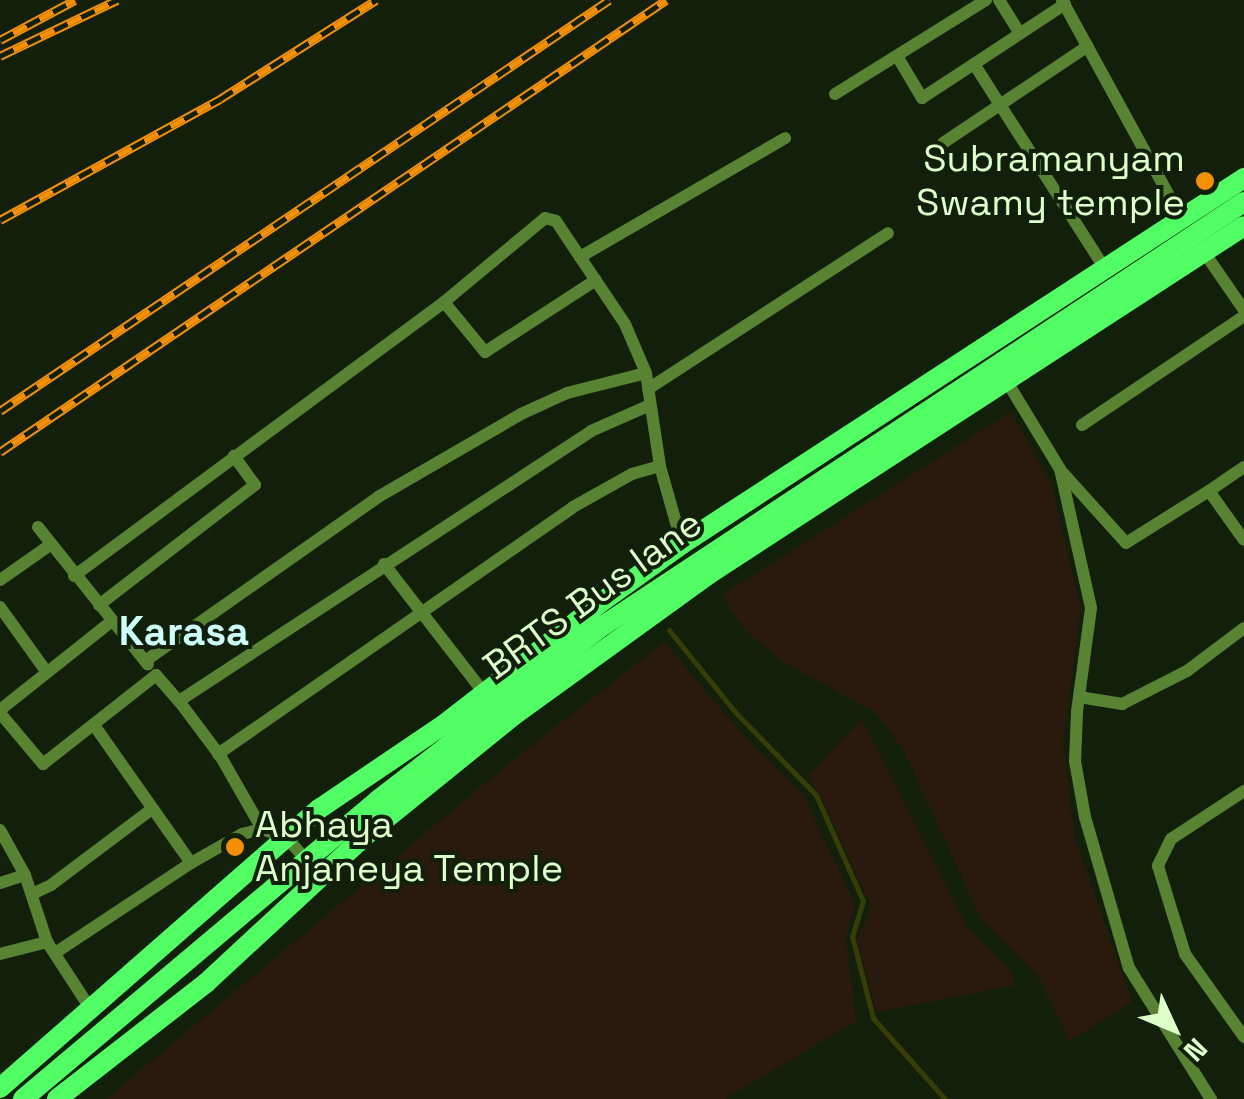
<!DOCTYPE html>
<html>
<head>
<meta charset="utf-8">
<style>
  body { margin:0 }
  #map { position:relative; width:1244px; height:1099px; overflow:hidden; background:#12200b; font-family:"Space Grotesk",sans-serif }
  div>[style] { position:absolute }
  [style*='--x'] { left:calc(var(--x)*1px); top:calc(var(--y)*1px); width:calc(var(--w)*1px); rotate:calc(var(--a)*1deg) }
  .green>* { inset:0; background:#2a1a0d }
  .stream>* { height:5px; margin:-2.5px; padding:0 2.5px; transform-origin:2.5px; border-radius:2.5px; background:#373e05 }
  .minor>* { height:12px; margin:-6px; padding:0 6px; transform-origin:6px; border-radius:6px; background:#588332 }
  .primary>* { height:20px; margin:-10px; padding:0 10px; transform-origin:10px; border-radius:10px; background:#51ff65 }
  .rail>* { height:9px; margin-top:-4.5px; transform-origin:0; background:repeating-linear-gradient(90deg,#12200b 0 15px,#f59100 0 30px); box-sizing:border-box; border-block:2px solid #f59100 }
  .dots>* { width:28px; height:28px; translate:-50% -50%; box-sizing:border-box; border:5px solid #12200b; border-radius:50% }
  span { translate:-50% -50%; white-space:nowrap; text-align:center; line-height:1.15; -webkit-text-stroke:8px #12200b; paint-order:stroke }
  .poi-label { font-size:38px; color:#dfffca }
  .right { translate:-100% -50%; text-align:right }
  .left { translate:0 -50%; text-align:left }
  .street-label { font-size:38px; color:#dfffca }
  .neighbourhood-label { font-size:40px; color:#ccfff8; font-weight:700 }
  .north { position:absolute; left:1124px; top:979px; width:100px; height:100px; -webkit-text-stroke:8px #12200b; paint-order:stroke; rotate:134deg; font-size:28px; font-weight:700; line-height:40px; text-align:center; color:#dfffca }
  .north::after { content:''; display:block; margin:auto; width:35px; height:45px; background:#dfffca; clip-path:polygon(50% 0,100% 100%,50% 72%,0 100%) }
</style>
</head>
<body>
<div id="map">
  <div class="green">
    <div style="clip-path:polygon(1011px 412px,1051px 483px,1081px 610px,1063px 742px,1075px 839px,1132px 1002px,1069px 1041px,1039px 977px,981px 919px,903px 749px,876px 713px,780px 660px,744px 629px,722px 595px)"></div>
    <div style="clip-path:polygon(664px 642px,750px 743px,802px 793px,855px 904px,846px 937px,856px 1021px,725px 1099px,106px 1099px,507px 765px)"></div>
    <div style="clip-path:polygon(862px 719px,967px 927px,1011px 972px,1016px 985px,877px 1012px,857px 941px,871px 906px,824px 802px,807px 776px)"></div>
  </div>
  <div class="stream">
    <div style="--x:669;--y:630;--w:107;--a:51.1"></div>
    <div style="--x:736;--y:713;--w:115;--a:45.7"></div>
    <div style="--x:816;--y:795;--w:116;--a:66.1"></div>
    <div style="--x:863;--y:901;--w:37;--a:107"></div>
    <div style="--x:852;--y:936;--w:85;--a:75.6"></div>
    <div style="--x:873;--y:1018;--w:108;--a:48.4"></div>
  </div>
  <div class="minor">
    <div style="--x:999;--y:0;--w:39;--a:58"></div>
    <div style="--x:1062;--y:0;--w:250;--a:61.3"></div>
    <div style="--x:897;--y:56;--w:49;--a:59.2"></div>
    <div style="--x:922;--y:98;--w:62;--a:-33.2"></div>
    <div style="--x:974;--y:64;--w:241;--a:57.4"></div>
    <div style="--x:974;--y:64;--w:109;--a:-33.4"></div>
    <div style="--x:835;--y:94;--w:178;--a:-31.9"></div>
    <div style="--x:943;--y:143;--w:174;--a:-33.8"></div>
    <div style="--x:1204;--y:252;--w:70;--a:55.4"></div>
    <div style="--x:444;--y:302;--w:65;--a:50.6"></div>
    <div style="--x:485;--y:352;--w:132;--a:-33"></div>
    <div style="--x:1006;--y:380;--w:104;--a:58.8"></div>
    <div style="--x:1060;--y:469;--w:142;--a:77.4"></div>
    <div style="--x:1091;--y:608;--w:105;--a:97.7"></div>
    <div style="--x:1077;--y:712;--w:49;--a:92.3"></div>
    <div style="--x:1075;--y:761;--w:57;--a:79.9"></div>
    <div style="--x:1085;--y:817;--w:157;--a:73.8"></div>
    <div style="--x:1129;--y:968;--w:155;--a:58"></div>
    <div style="--x:648;--y:389;--w:286;--a:-33"></div>
    <div style="--x:1082;--y:425;--w:195;--a:-33.9"></div>
    <div style="--x:1244;--y:467;--w:42;--a:145.6"></div>
    <div style="--x:1209;--y:491;--w:60;--a:54.5"></div>
    <div style="--x:1063;--y:473;--w:94;--a:48"></div>
    <div style="--x:1126;--y:543;--w:98;--a:-32.1"></div>
    <div style="--x:38;--y:527;--w:176;--a:51.4"></div>
    <div style="--x:682;--y:544;--w:81;--a:-105.8"></div>
    <div style="--x:660;--y:466;--w:94;--a:-98.6"></div>
    <div style="--x:646;--y:373;--w:53;--a:-113.2"></div>
    <div style="--x:625;--y:324;--w:81;--a:-123.9"></div>
    <div style="--x:580;--y:257;--w:237;--a:-30.1"></div>
    <div style="--x:384;--y:564;--w:163;--a:52.2"></div>
    <div style="--x:74;--y:576;--w:460;--a:-36.5"></div>
    <div style="--x:444;--y:302;--w:131;--a:-39.7"></div>
    <div style="--x:545;--y:218;--w:11;--a:15"></div>
    <div style="--x:556;--y:221;--w:43;--a:56.3"></div>
    <div style="--x:0;--y:580;--w:61;--a:-35"></div>
    <div style="--x:99;--y:605;--w:197;--a:-37.6"></div>
    <div style="--x:255;--y:485;--w:36;--a:-126"></div>
    <div style="--x:0;--y:607;--w:79;--a:54.3"></div>
    <div style="--x:145;--y:661;--w:285;--a:-35.1"></div>
    <div style="--x:378;--y:497;--w:165;--a:-30.1"></div>
    <div style="--x:521;--y:414;--w:51;--a:-24.5"></div>
    <div style="--x:567;--y:393;--w:81;--a:-14.2"></div>
    <div style="--x:1079;--y:697;--w:44;--a:9.2"></div>
    <div style="--x:1122;--y:704;--w:73;--a:-26.9"></div>
    <div style="--x:1187;--y:671;--w:71;--a:-37"></div>
    <div style="--x:0;--y:710;--w:143;--a:-38.5"></div>
    <div style="--x:0;--y:713;--w:67;--a:49.9"></div>
    <div style="--x:43;--y:764;--w:144;--a:-38.2"></div>
    <div style="--x:156;--y:675;--w:35;--a:49"></div>
    <div style="--x:94;--y:725;--w:169;--a:54.9"></div>
    <div style="--x:218;--y:754;--w:432;--a:-34.8"></div>
    <div style="--x:573;--y:507;--w:68;--a:-29.2"></div>
    <div style="--x:632;--y:474;--w:29;--a:-16"></div>
    <div style="--x:1244;--y:791;--w:87;--a:146.7"></div>
    <div style="--x:1171;--y:839;--w:30;--a:116"></div>
    <div style="--x:1158;--y:866;--w:92;--a:72.9"></div>
    <div style="--x:1185;--y:954;--w:102;--a:54.6"></div>
    <div style="--x:0;--y:830;--w:51;--a:60.9"></div>
    <div style="--x:25;--y:875;--w:71;--a:71.8"></div>
    <div style="--x:47;--y:942;--w:82;--a:56.9"></div>
    <div style="--x:311;--y:865;--w:38;--a:-132"></div>
    <div style="--x:286;--y:837;--w:25;--a:-162"></div>
    <div style="--x:262;--y:829;--w:83;--a:-119.7"></div>
    <div style="--x:221;--y:757;--w:70;--a:-126.9"></div>
    <div style="--x:179;--y:701;--w:493;--a:-33.2"></div>
    <div style="--x:591;--y:431;--w:64;--a:-23.8"></div>
    <div style="--x:0;--y:883;--w:26;--a:-18"></div>
    <div style="--x:32;--y:894;--w:21;--a:-25"></div>
    <div style="--x:51;--y:885;--w:126;--a:-37"></div>
    <div style="--x:55;--y:953;--w:163;--a:-33.5"></div>
    <div style="--x:191;--y:863;--w:59;--a:-29.6"></div>
    <div style="--x:242;--y:834;--w:21;--a:-14"></div>
    <div style="--x:0;--y:954;--w:49;--a:-14.3"></div>
  </div>
  <div class="primary">
    <div style="--x:0;--y:1088;--w:424;--a:-41.2"></div>
    <div style="--x:319;--y:809;--w:153;--a:-34.1"></div>
    <div style="--x:446;--y:723;--w:195;--a:-37.9"></div>
    <div style="--x:600;--y:603;--w:101;--a:-35.7"></div>
    <div style="--x:682;--y:544;--w:671;--a:-33.07"></div>
    <div style="--x:23;--y:1099;--w:464;--a:-40.1"></div>
    <div style="--x:378;--y:800;--w:286;--a:-37.8"></div>
    <div style="--x:604;--y:625;--w:767;--a:-33.46"></div>
    <div style="--x:57;--y:1099;--w:189;--a:-37.9"></div>
    <div style="--x:206;--y:983;--w:218;--a:-42.8"></div>
    <div style="--x:366;--y:835;--w:189;--a:-39"></div>
    <div style="--x:513;--y:716;--w:242;--a:-35.9"></div>
    <div style="--x:709;--y:574;--w:638;--a:-33.04"></div>
  </div>
  <div class="rail">
    <div style="--x:0;--y:40;--w:85;--a:-28.1"></div>
    <div style="--x:0;--y:56;--w:130;--a:-25.6"></div>
    <div style="--x:0;--y:220;--w:251;--a:-28.8"></div>
    <div style="--x:220;--y:99;--w:185;--a:-32.4"></div>
    <div style="--x:0;--y:411;--w:735;--a:-34.01"></div>
    <div style="--x:0;--y:452;--w:805;--a:-34.16"></div>
  </div>
  <div class="dots">
    <div style="left:1205px;top:181px;background:#f59100"></div>
    <div style="left:235px;top:847px;background:#f59100"></div>
  </div>
  <div class="poi-label">
    <span class="right" style="left:1185px;top:181px">Subramanyam<br>Swamy temple</span>
    <span class="left" style="left:255px;top:847px">Abhaya<br>Anjaneya Temple</span>
  </div>
  <div class="street-label">
    <span style="left:593px;top:595px;rotate:-36deg">BRTS Bus lane</span>
  </div>
  <div class="neighbourhood-label">
    <span style="left:184px;top:632px">Karasa</span>
  </div>
  <div class="north">N</div>
</div>
</body>
</html>
